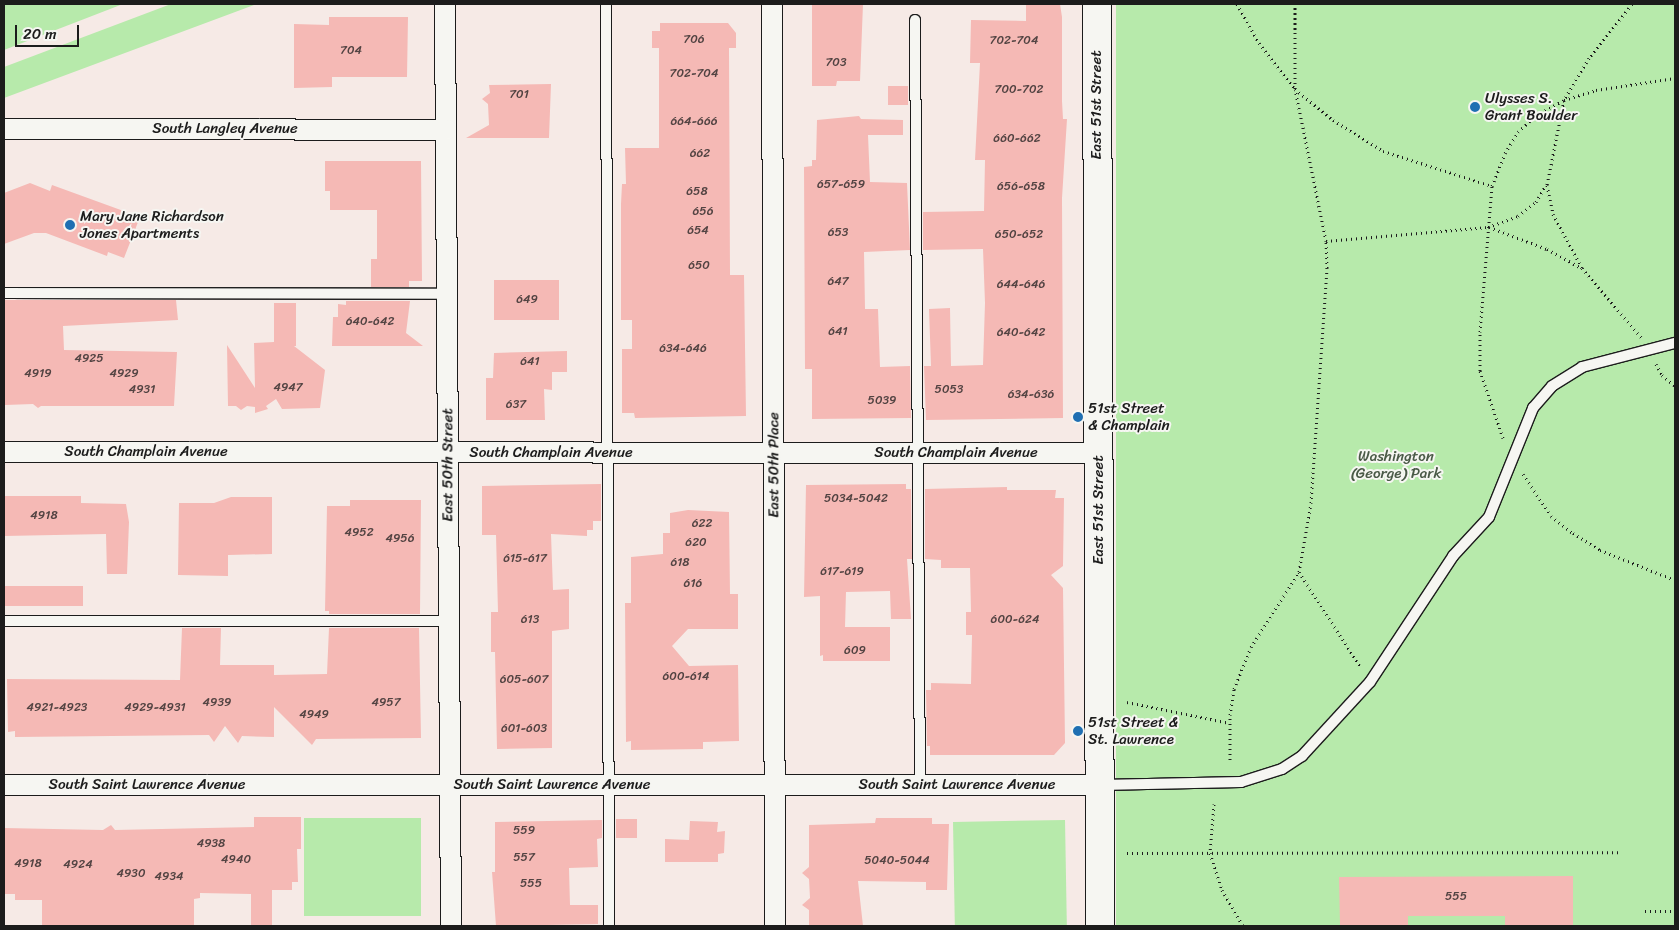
<!DOCTYPE html>
<html>
<head>
<meta charset="utf-8">
<style>
  body { margin:0 }
  #map { position:relative; width:1679px; height:930px; overflow:hidden; background:#f6eae6; font-family:Sriracha,sans-serif }
  div>[style] { position:absolute }
  [style*='--x'] { left:calc(var(--x)*1px); top:calc(var(--y)*1px); width:calc(var(--w)*1px); rotate:calc(var(--a)*1deg) }
  .green>* { inset:0; background:#b7eaab; transform-origin:0 0 }
  .building>* { inset:0; background:#f5b9b5; transform-origin:0 0 }
  .path>* { height:3px; margin-top:-1.5px; transform-origin:0; background:repeating-linear-gradient(90deg,#1c1c1c 0 1px,transparent 0 5px) }
  .roads { filter:drop-shadow(1px 0 #1c1c1c) drop-shadow(-1px 0 #1c1c1c) drop-shadow(0 1px #1c1c1c) drop-shadow(0 -1px #1c1c1c) }
  .service>* { height:10px; margin:-5px; padding:0 5px; transform-origin:5px; border-radius:5px; background:#f6f6f2 }
  .minor>* { height:20px; margin:-10px; padding:0 10px; transform-origin:10px; border-radius:10px; background:#f6f6f2 }
  .secondary>* { height:28px; margin:-14px; padding:0 14px; transform-origin:14px; border-radius:14px; background:#f6f6f2 }
  .dots>* { width:14px; height:14px; translate:-50% -50%; box-sizing:border-box; border:2px solid #f6f6f2; border-radius:50% }
  span { translate:-50% -50%; white-space:nowrap; text-align:center; line-height:1.15; -webkit-text-stroke:4px #f6f6f2; paint-order:stroke }
  .number-label { font-size:12px; color:#524342 }
  .number-label span { -webkit-text-stroke-width:0 }
  .poi-label { font-size:15px; color:#1c1c1c }
  .left { translate:0 -50%; text-align:left }
  .street-label { font-size:15px; color:#1c1c1c }
  .park-label { font-size:15px; color:#4a5a47 }
  .frame { position:absolute; inset:0; border:5px solid #1c1c1c; pointer-events:none }
  .scale { position:absolute; left:15px; top:25px; width:64px; height:22px; box-sizing:border-box; border:2px solid #1c1c1c; border-top:0; padding-left:6px; font-size:15px; line-height:18px; white-space:nowrap; color:#1c1c1c; -webkit-text-stroke:4px #f6f6f2; paint-order:stroke }
</style>
</head>
<body>
<div id="map">
  <div class="green">
    <div style="clip-path:polygon(4px 4px,123px 4px,4px 50px)"></div>
    <div style="clip-path:polygon(171px 4px,257px 4px,4px 98px,4px 67px)"></div>
    <div style="left:1116px;top:4px;width:559px;height:922px"></div>
    <div style="left:304px;top:818px;width:117px;height:98px"></div>
    <div style="left:1065px;top:820px;width:106px;height:112px;rotate:89deg"></div>
  </div>
  <div class="building">
    <div style="clip-path:polygon(812px 4px,863px 4px,860px 81px,837px 81px,836px 86px,812px 86px)"></div>
    <div style="clip-path:polygon(1026px 4px,1060px 4px,1062px 17px,1062px 101px,1063px 119px,1067px 119px,1062px 198px,1063px 418px,926px 420px,924px 366px,931px 366px,929px 309px,950px 308px,951px 366px,983px 365px,985px 303px,983px 249px,923px 250px,923px 212px,984px 211px,985px 160px,975px 160px,980px 63px,970px 63px,971px 20px,1026px 21px)"></div>
    <div style="clip-path:polygon(329px 17px,408px 17px,407px 77px,332px 77px,332px 87px,294px 88px,294px 24px,329px 25px)"></div>
    <div style="clip-path:polygon(660px 23px,728px 23px,736px 33px,736px 48px,729px 48px,730px 275px,744px 275px,746px 416px,635px 418px,634px 413px,622px 413px,622px 349px,632px 349px,632px 320px,621px 320px,621px 204px,622px 184px,626px 184px,625px 148px,659px 148px,659px 48px,652px 48px,652px 31px,660px 31px)"></div>
    <div style="clip-path:polygon(551px 84px,549px 138px,466px 138px,489px 125px,488px 104px,482px 99px,490px 93px,489px 85px)"></div>
    <div style="left:908px;top:86px;width:19px;height:20px;rotate:90deg"></div>
    <div style="clip-path:polygon(859px 116px,861px 119px,903px 120px,903px 135px,868px 135px,870px 182px,907px 183px,910px 250px,864px 252px,865px 309px,878px 309px,880px 367px,910px 366px,911px 418px,812px 419px,812px 369px,805px 369px,804px 167px,812px 166px,812px 160px,816px 160px,817px 120px)"></div>
    <div style="clip-path:polygon(325px 161px,421px 161px,422px 281px,409px 281px,409px 287px,371px 287px,371px 259px,377px 259px,377px 210px,330px 210px,330px 191px,325px 191px)"></div>
    <div style="clip-path:polygon(30px 183px,50px 191px,52px 185px,140px 217px,124px 258px,108px 252px,107px 256px,46px 233px,34px 233px,4px 244px,4px 193px)"></div>
    <div style="left:494px;top:280px;width:65px;height:40px"></div>
    <div style="clip-path:polygon(5px 300px,176px 300px,178px 320px,63px 326px,64px 350px,177px 352px,174px 406px,41px 406px,38px 408px,33px 404px,5px 405px)"></div>
    <div style="clip-path:polygon(346px 301px,410px 301px,406px 333px,423px 346px,332px 346px,333px 317px,338px 317px,338px 304px,346px 305px)"></div>
    <div style="clip-path:polygon(274px 303px,296px 303px,296px 346px,294px 346px,325px 370px,320px 408px,282px 409px,276px 399px,266px 406px,268px 409px,255px 413px,255px 407px,247px 406px,241px 410px,236px 406px,228px 406px,227px 345px,255px 388px,254px 343px,274px 342px)"></div>
    <div style="clip-path:polygon(567px 351px,567px 372px,552px 372px,552px 390px,544px 389px,545px 420px,486px 420px,486px 378px,493px 378px,494px 353px)"></div>
    <div style="clip-path:polygon(601px 484px,601px 521px,593px 521px,593px 530px,587px 530px,587px 536px,551px 534px,553px 590px,569px 589px,569px 629px,552px 631px,552px 748px,497px 749px,495px 652px,491px 652px,491px 612px,498px 612px,496px 535px,482px 535px,482px 486px)"></div>
    <div style="clip-path:polygon(906px 484px,906px 489px,911px 489px,912px 559px,907px 559px,911px 619px,891px 619px,890px 591px,846px 592px,845px 627px,890px 627px,890px 661px,823px 661px,823px 655px,820px 656px,820px 596px,804px 597px,806px 485px)"></div>
    <div style="clip-path:polygon(1007px 487px,1007px 490px,1056px 490px,1055px 498px,1064px 498px,1063px 566px,1051px 575px,1063px 588px,1065px 743px,1054px 755px,930px 755px,930px 746px,927px 746px,926px 690px,931px 690px,931px 683px,971px 684px,972px 635px,966px 635px,966px 612px,971px 612px,970px 568px,941px 568px,941px 560px,925px 559px,925px 489px)"></div>
    <div style="clip-path:polygon(4px 496px,81px 496px,81px 503px,126px 504px,129px 522px,127px 574px,107px 574px,106px 534px,4px 536px)"></div>
    <div style="clip-path:polygon(231px 497px,272px 497px,272px 554px,228px 555px,228px 576px,178px 575px,179px 503px,214px 503px)"></div>
    <div style="clip-path:polygon(350px 500px,421px 500px,420px 614px,329px 614px,329px 611px,325px 611px,327px 506px,350px 506px)"></div>
    <div style="clip-path:polygon(688px 510px,729px 512px,730px 594px,738px 594px,738px 629px,688px 629px,672px 646px,689px 666px,738px 665px,739px 741px,703px 742px,703px 749px,631px 750px,631px 741px,626px 742px,625px 603px,631px 603px,631px 557px,663px 554px,663px 533px,670px 533px,670px 513px)"></div>
    <div style="left:4px;top:586px;width:79px;height:20px"></div>
    <div style="clip-path:polygon(182px 628px,221px 628px,220px 665px,274px 665px,274px 675px,327px 674px,329px 628px,419px 628px,421px 738px,316px 739px,312px 745px,274px 707px,274px 737px,242px 736px,238px 743px,225px 726px,214px 742px,209px 735px,15px 737px,15px 731px,8px 732px,7px 679px,180px 680px)"></div>
    <div style="clip-path:polygon(254px 817px,301px 817px,301px 849px,297px 849px,298px 882px,292px 882px,292px 890px,272px 890px,272px 926px,251px 926px,251px 894px,200px 893px,200px 898px,194px 899px,194px 926px,42px 926px,42px 900px,15px 900px,15px 894px,4px 894px,4px 828px,103px 830px,111px 825px,115px 830px,254px 827px)"></div>
    <div style="clip-path:polygon(876px 818px,932px 818px,932px 824px,949px 824px,947px 890px,926px 890px,926px 882px,858px 881px,863px 926px,809px 926px,809px 910px,802px 905px,810px 898px,809px 879px,802px 873px,809px 867px,809px 825px,875px 823px)"></div>
    <div style="left:637px;top:819px;width:19px;height:21px;rotate:90deg"></div>
    <div style="clip-path:polygon(602px 820px,602px 838px,597px 839px,598px 867px,569px 868px,570px 905px,598px 905px,598px 924px,496px 926px,492px 872px,495px 872px,495px 822px)"></div>
    <div style="clip-path:polygon(690px 821px,718px 822px,717px 832px,725px 831px,724px 853px,718px 854px,718px 862px,665px 862px,665px 839px,689px 840px)"></div>
    <div style="clip-path:polygon(1573px 876px,1573px 926px,1505px 926px,1505px 916px,1408px 916px,1408px 926px,1340px 926px,1339px 877px)"></div>
  </div>
  <div class="path">
    <div style="--x:1237;--y:4;--w:45;--a:60.6"></div>
    <div style="--x:1259;--y:43;--w:58;--a:52"></div>
    <div style="--x:1295;--y:89;--w:49;--a:39.2"></div>
    <div style="--x:1333;--y:120;--w:59;--a:31.8"></div>
    <div style="--x:1383;--y:151;--w:114;--a:17.8"></div>
    <div style="--x:1632;--y:4;--w:69;--a:128.5"></div>
    <div style="--x:1589;--y:58;--w:49;--a:120.8"></div>
    <div style="--x:1564;--y:100;--w:87;--a:101.3"></div>
    <div style="--x:1547;--y:185;--w:30;--a:78"></div>
    <div style="--x:1553;--y:214;--w:61;--a:61.8"></div>
    <div style="--x:1582;--y:268;--w:91;--a:49.5"></div>
    <div style="--x:1489;--y:227;--w:62;--a:20.8"></div>
    <div style="--x:1547;--y:249;--w:39;--a:29"></div>
    <div style="--x:1326;--y:241;--w:163;--a:-4.9"></div>
    <div style="--x:1488;--y:227;--w:32;--a:-20"></div>
    <div style="--x:1518;--y:216;--w:23;--a:-38"></div>
    <div style="--x:1536;--y:202;--w:20;--a:-60"></div>
    <div style="--x:1656;--y:364;--w:13;--a:61"></div>
    <div style="--x:1662;--y:375;--w:17;--a:40"></div>
    <div style="--x:1503;--y:438;--w:71;--a:-108.9"></div>
    <div style="--x:1480;--y:371;--w:39;--a:-90"></div>
    <div style="--x:1480;--y:332;--w:146;--a:-85.3"></div>
    <div style="--x:1492;--y:186;--w:35;--a:-68"></div>
    <div style="--x:1505;--y:153;--w:25;--a:-58"></div>
    <div style="--x:1518;--y:132;--w:25;--a:-43"></div>
    <div style="--x:1536;--y:115;--w:32;--a:-28"></div>
    <div style="--x:1564;--y:100;--w:34;--a:-17"></div>
    <div style="--x:1596;--y:90;--w:80;--a:-8.6"></div>
    <div style="--x:1523;--y:474;--w:50;--a:56.3"></div>
    <div style="--x:1551;--y:516;--w:28;--a:38"></div>
    <div style="--x:1573;--y:533;--w:32;--a:32"></div>
    <div style="--x:1600;--y:550;--w:81;--a:21.8"></div>
    <div style="--x:1299;--y:572;--w:114;--a:57.1"></div>
    <div style="--x:1127;--y:702;--w:105;--a:11.5"></div>
    <div style="--x:1230;--y:760;--w:45;--a:-90"></div>
    <div style="--x:1230;--y:715;--w:26;--a:-81"></div>
    <div style="--x:1234;--y:689;--w:45;--a:-68"></div>
    <div style="--x:1251;--y:647;--w:89;--a:-57.4"></div>
    <div style="--x:1299;--y:572;--w:70;--a:-80.1"></div>
    <div style="--x:1311;--y:503;--w:236;--a:-86.1"></div>
    <div style="--x:1327;--y:268;--w:27;--a:-92"></div>
    <div style="--x:1326;--y:241;--w:155;--a:-101.5"></div>
    <div style="--x:1295;--y:89;--w:85;--a:-90"></div>
    <div style="--x:1214;--y:804;--w:49;--a:94.7"></div>
    <div style="--x:1210;--y:853;--w:39;--a:72"></div>
    <div style="--x:1222;--y:890;--w:42;--a:59.7"></div>
    <div style="--x:1127;--y:853;--w:491;--a:-0.1"></div>
    <div style="--x:1645;--y:911;--w:30;--a:0"></div>
  </div>
  <div class="roads">
    <div class="service">
      <div style="--x:606;--y:4;--w:922;--a:89.81"></div>
      <div style="--x:915;--y:20;--w:765;--a:89.63"></div>
      <div style="--x:4;--y:293;--w:443;--a:0.1"></div>
      <div style="--x:4;--y:621;--w:445;--a:0"></div>
      <div style="--x:1100;--y:785;--w:141;--a:-1.2"></div>
      <div style="--x:1241;--y:782;--w:43;--a:-17.6"></div>
      <div style="--x:1282;--y:769;--w:24;--a:-33"></div>
      <div style="--x:1302;--y:756;--w:100;--a:-47.4"></div>
      <div style="--x:1370;--y:682;--w:151;--a:-56.6"></div>
      <div style="--x:1453;--y:556;--w:53;--a:-47.3"></div>
      <div style="--x:1489;--y:517;--w:118;--a:-68"></div>
      <div style="--x:1533;--y:408;--w:29;--a:-49"></div>
      <div style="--x:1552;--y:386;--w:36;--a:-32"></div>
      <div style="--x:1582;--y:367;--w:96;--a:-14.5"></div>
    </div>
    <div class="minor">
      <div style="--x:445;--y:4;--w:922;--a:89.63"></div>
      <div style="--x:772;--y:4;--w:922;--a:89.81"></div>
      <div style="--x:4;--y:129;--w:442;--a:0.1"></div>
      <div style="--x:4;--y:452;--w:1095;--a:0.05"></div>
      <div style="--x:4;--y:785;--w:1095;--a:0"></div>
    </div>
    <div class="secondary">
      <div style="--x:1097;--y:4;--w:922;--a:89.81"></div>
    </div>
  </div>
  <div class="dots">
    <div style="left:1475px;top:107px;background:#1f6fb2"></div>
    <div style="left:70px;top:225px;background:#1f6fb2"></div>
    <div style="left:1078px;top:417px;background:#1f6fb2"></div>
    <div style="left:1078px;top:731px;background:#1f6fb2"></div>
  </div>
  <div class="number-label">
    <span style="left:694px;top:40px">706</span>
    <span style="left:1014px;top:41px">702-704</span>
    <span style="left:351px;top:51px">704</span>
    <span style="left:836px;top:63px">703</span>
    <span style="left:694px;top:74px">702-704</span>
    <span style="left:1019px;top:90px">700-702</span>
    <span style="left:519px;top:95px">701</span>
    <span style="left:694px;top:122px">664-666</span>
    <span style="left:1017px;top:139px">660-662</span>
    <span style="left:700px;top:154px">662</span>
    <span style="left:841px;top:185px">657-659</span>
    <span style="left:1021px;top:187px">656-658</span>
    <span style="left:697px;top:192px">658</span>
    <span style="left:703px;top:212px">656</span>
    <span style="left:698px;top:231px">654</span>
    <span style="left:838px;top:233px">653</span>
    <span style="left:1019px;top:235px">650-652</span>
    <span style="left:699px;top:266px">650</span>
    <span style="left:838px;top:282px">647</span>
    <span style="left:1021px;top:285px">644-646</span>
    <span style="left:527px;top:300px">649</span>
    <span style="left:370px;top:322px">640-642</span>
    <span style="left:838px;top:332px">641</span>
    <span style="left:1021px;top:333px">640-642</span>
    <span style="left:683px;top:349px">634-646</span>
    <span style="left:89px;top:359px">4925</span>
    <span style="left:530px;top:362px">641</span>
    <span style="left:38px;top:374px">4919</span>
    <span style="left:124px;top:374px">4929</span>
    <span style="left:288px;top:388px">4947</span>
    <span style="left:142px;top:390px">4931</span>
    <span style="left:949px;top:390px">5053</span>
    <span style="left:1031px;top:395px">634-636</span>
    <span style="left:882px;top:401px">5039</span>
    <span style="left:516px;top:405px">637</span>
    <span style="left:856px;top:499px">5034-5042</span>
    <span style="left:44px;top:516px">4918</span>
    <span style="left:702px;top:524px">622</span>
    <span style="left:359px;top:533px">4952</span>
    <span style="left:400px;top:539px">4956</span>
    <span style="left:696px;top:543px">620</span>
    <span style="left:525px;top:559px">615-617</span>
    <span style="left:680px;top:563px">618</span>
    <span style="left:842px;top:572px">617-619</span>
    <span style="left:693px;top:584px">616</span>
    <span style="left:530px;top:620px">613</span>
    <span style="left:1015px;top:620px">600-624</span>
    <span style="left:855px;top:651px">609</span>
    <span style="left:686px;top:677px">600-614</span>
    <span style="left:524px;top:680px">605-607</span>
    <span style="left:217px;top:703px">4939</span>
    <span style="left:386px;top:703px">4957</span>
    <span style="left:57px;top:708px">4921-4923</span>
    <span style="left:155px;top:708px">4929-4931</span>
    <span style="left:314px;top:715px">4949</span>
    <span style="left:524px;top:729px">601-603</span>
    <span style="left:524px;top:831px">559</span>
    <span style="left:211px;top:844px">4938</span>
    <span style="left:524px;top:858px">557</span>
    <span style="left:236px;top:860px">4940</span>
    <span style="left:897px;top:861px">5040-5044</span>
    <span style="left:28px;top:864px">4918</span>
    <span style="left:78px;top:865px">4924</span>
    <span style="left:131px;top:874px">4930</span>
    <span style="left:169px;top:877px">4934</span>
    <span style="left:531px;top:884px">555</span>
    <span style="left:1456px;top:897px">555</span>
  </div>
  <div class="poi-label">
    <span class="left" style="left:1485px;top:107px">Ulysses S.<br>Grant Boulder</span>
    <span class="left" style="left:80px;top:225px">Mary Jane Richardson<br>Jones Apartments</span>
    <span class="left" style="left:1088px;top:417px">51st Street<br>&amp; Champlain</span>
    <span class="left" style="left:1088px;top:731px">51st Street &amp;<br>St. Lawrence</span>
  </div>
  <div class="street-label">
    <span style="left:1097px;top:105px;rotate:-90deg">East 51st Street</span>
    <span style="left:225px;top:129px">South Langley Avenue</span>
    <span style="left:146px;top:452px">South Champlain Avenue</span>
    <span style="left:551px;top:453px">South Champlain Avenue</span>
    <span style="left:956px;top:453px">South Champlain Avenue</span>
    <span style="left:448px;top:465px;rotate:-90deg">East 50th Street</span>
    <span style="left:774px;top:465px;rotate:-90deg">East 50th Place</span>
    <span style="left:1099px;top:510px;rotate:-90deg">East 51st Street</span>
    <span style="left:147px;top:785px">South Saint Lawrence Avenue</span>
    <span style="left:552px;top:785px">South Saint Lawrence Avenue</span>
    <span style="left:957px;top:785px">South Saint Lawrence Avenue</span>
  </div>
  <div class="park-label">
    <span style="left:1396px;top:465px">Washington<br>(George) Park</span>
  </div>
  <div class="frame"></div>
  <div class="scale">20 m</div>
</div>
</body>
</html>
